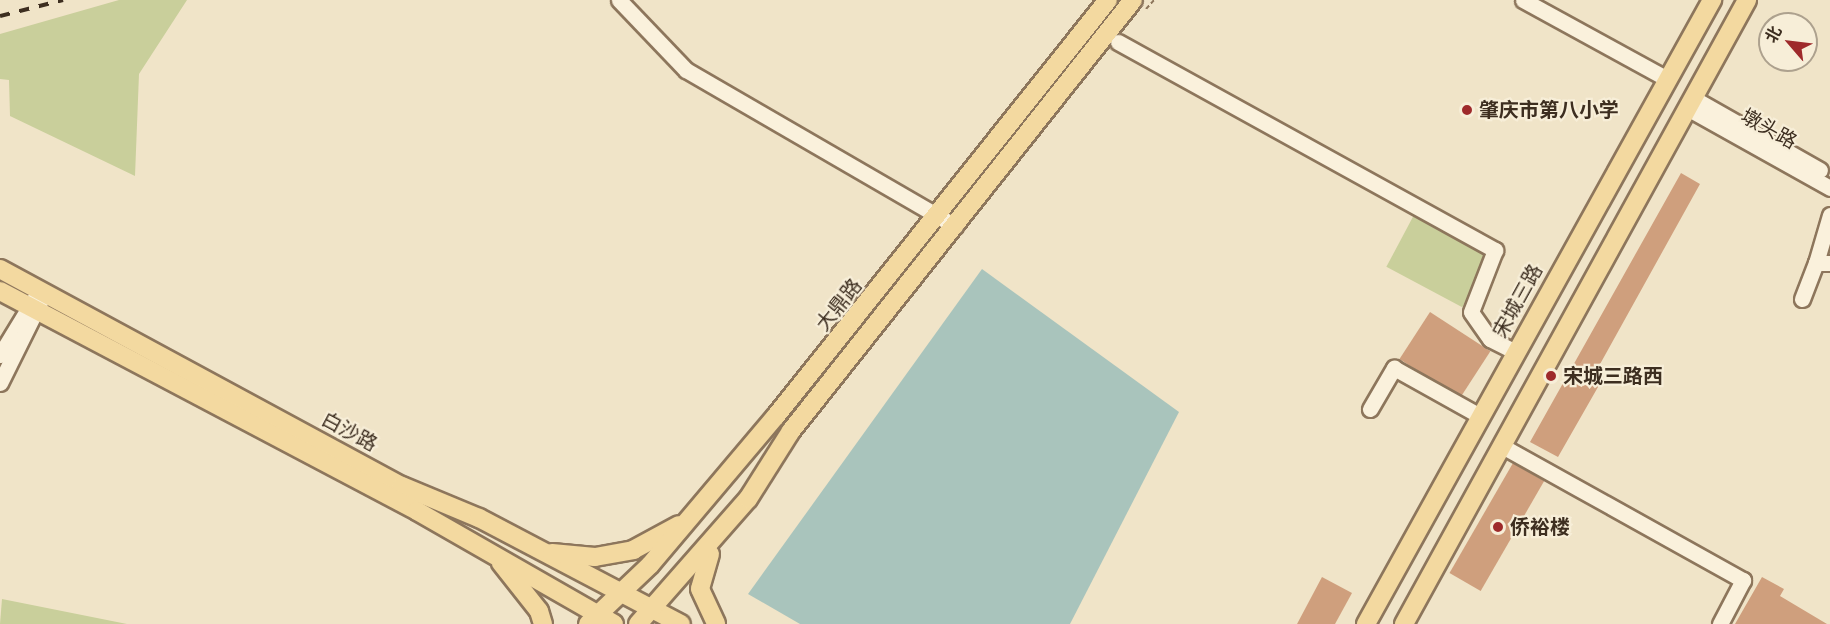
<!DOCTYPE html>
<html>
<head>
<meta charset="utf-8">
<style>
  body { margin:0 }
  #map { position:relative; width:1830px; height:624px; overflow:hidden; background:#f0e4c8; font-family:"Zilla Slab","Noto Sans SC",serif }
  div>[style] { position:absolute }
  [style*='--x'] { left:calc(var(--x)*1px); top:calc(var(--y)*1px); width:calc(var(--w)*1px); rotate:calc(var(--a)*1deg) }
  .green>* { inset:0; background:#c9cf9b; transform-origin:0 0 }
  .water>* { inset:0; background:#a9c4bc }
  .building>* { inset:0; background:#cf9f7d; transform-origin:0 0 }
  .path>* { height:2px; margin-top:-1px; transform-origin:0; background:repeating-linear-gradient(90deg,#8d765c 0 4.5px,transparent 0 7.5px) }
  .roads { filter:drop-shadow(2px 0 #8d765c) drop-shadow(-2px 0 #8d765c) drop-shadow(0 2px #8d765c) drop-shadow(0 -2px #8d765c) }
  .minor>* { height:15px; margin:-7.5px; padding:0 7.5px; transform-origin:7.5px; border-radius:7.5px; background:#faf1dc }
  .major>* { height:18px; margin:-9px; padding:0 9px; transform-origin:9px; border-radius:9px; background:#f3d9a0 }
  .rail>* { height:4px; margin-top:-2px; transform-origin:0; background:repeating-linear-gradient(90deg,#3d2e20 0 10px,transparent 0 20px) }
  .dots>* { width:16px; height:16px; translate:-50% -50%; box-sizing:border-box; border:3px solid #f7eed8; border-radius:50% }
  span { translate:-50% -50%; white-space:nowrap; text-align:center; line-height:1.15; -webkit-text-stroke:4.5px #f7eed8; paint-order:stroke }
  .poi-label { font-size:20px; color:#3d2e20; font-weight:700 }
  .left { translate:0 -50%; text-align:left }
  .street-label { font-size:20px; color:#3d2e20 }
  .north { position:absolute; left:1758px; top:12px; width:60px; height:60px; box-sizing:border-box; background:#f7eed8; border:2px solid #ada18e; border-radius:50%; rotate:298deg; font-size:16px; font-weight:700; line-height:24px; text-align:center; color:#3d2e20 }
  .north::after { content:''; display:block; margin:auto; width:21px; height:27px; background:#9e2a2b; clip-path:polygon(50% 0,100% 100%,50% 72%,0 100%) }
</style>
</head>
<body>
<div id="map">
  <div class="green">
    <div style="clip-path:polygon(119px 0,187px 0,139px 74px,135px 176px,10px 116px,9px 80px,0 79px,0 34px)"></div>
    <div style="left:1415px;top:213px;width:86px;height:61px;rotate:28deg"></div>
    <div style="clip-path:polygon(2px 599px,127px 624px,0 624px)"></div>
  </div>
  <div class="water">
    <div style="clip-path:polygon(982px 269px,1179px 412px,1070px 624px,800px 624px,748px 594px)"></div>
  </div>
  <div class="building">
    <div style="clip-path:polygon(1681px 173px,1700px 184px,1594px 375px,1602px 380px,1558px 457px,1530px 442px)"></div>
    <div style="left:1430px;top:312px;width:72px;height:56px;rotate:33deg"></div>
    <div style="left:1513px;top:463px;width:36px;height:127px;rotate:30deg"></div>
    <div style="clip-path:polygon(1322px 577px,1352px 593px,1335px 624px,1297px 624px)"></div>
    <div style="clip-path:polygon(1762px 577px,1784px 589px,1780px 596px,1827px 624px,1735px 624px)"></div>
  </div>
  <div class="path">
    <div style="--x:1146;--y:9;--w:12;--a:-48"></div>
  </div>
  <div class="roads">
    <div class="minor">
      <div style="--x:619;--y:0;--w:97;--a:46.3"></div>
      <div style="--x:686;--y:70;--w:311;--a:30.1"></div>
      <div style="--x:1523;--y:0;--w:164;--a:28.7"></div>
      <div style="--x:1118;--y:42;--w:431;--a:28.9"></div>
      <div style="--x:1495;--y:250;--w:66;--a:111.2"></div>
      <div style="--x:1471;--y:312;--w:33;--a:55"></div>
      <div style="--x:1490;--y:339;--w:29;--a:27"></div>
      <div style="--x:1693;--y:98;--w:146;--a:29.6"></div>
      <div style="--x:1687;--y:108;--w:164;--a:29.2"></div>
      <div style="--x:1830;--y:215;--w:50;--a:106.3"></div>
      <div style="--x:1816;--y:263;--w:14;--a:0"></div>
      <div style="--x:1802;--y:299;--w:39;--a:-69"></div>
      <div style="--x:0;--y:355;--w:66;--a:-58.7"></div>
      <div style="--x:0;--y:383;--w:93;--a:-63.7"></div>
      <div style="--x:1370;--y:409;--w:48;--a:-59.7"></div>
      <div style="--x:1394;--y:368;--w:98;--a:29.2"></div>
      <div style="--x:1502;--y:446;--w:276;--a:29.1"></div>
      <div style="--x:1743;--y:580;--w:50;--a:117.6"></div>
    </div>
    <div class="major">
      <div style="--x:0;--y:269;--w:457;--a:28.4"></div>
      <div style="--x:402;--y:486;--w:83;--a:22.6"></div>
      <div style="--x:479;--y:518;--w:228;--a:27.7"></div>
      <div style="--x:0;--y:291;--w:471;--a:27.8"></div>
      <div style="--x:417;--y:511;--w:227;--a:29.8"></div>
      <div style="--x:552;--y:553;--w:43;--a:5.3"></div>
      <div style="--x:595;--y:557;--w:39;--a:-10"></div>
      <div style="--x:633;--y:550;--w:52;--a:-28.5"></div>
      <div style="--x:710;--y:554;--w:36;--a:106"></div>
      <div style="--x:700;--y:589;--w:38;--a:65"></div>
      <div style="--x:501;--y:563;--w:61;--a:51.6"></div>
      <div style="--x:539;--y:611;--w:14;--a:73"></div>
      <div style="--x:588;--y:624;--w:86;--a:-43.6"></div>
      <div style="--x:650;--y:565;--w:195;--a:-49.8"></div>
      <div style="--x:776;--y:416;--w:532;--a:-51.41"></div>
      <div style="--x:638;--y:624;--w:167;--a:-48.7"></div>
      <div style="--x:748;--y:499;--w:80;--a:-57.7"></div>
      <div style="--x:791;--y:431;--w:550;--a:-51.57"></div>
      <div style="--x:1366;--y:624;--w:714;--a:-60.99"></div>
      <div style="--x:1404;--y:624;--w:712;--a:-61.2"></div>
    </div>
  </div>
  <div class="rail">
    <div style="--x:0;--y:16;--w:65;--a:-14.3"></div>
  </div>
  <div class="dots">
    <div style="left:1467px;top:110px;background:#9e2a2b"></div>
    <div style="left:1551px;top:376px;background:#9e2a2b"></div>
    <div style="left:1498px;top:527px;background:#9e2a2b"></div>
  </div>
  <div class="poi-label">
    <span class="left" style="left:1479px;top:110px">肇庆市第八小学</span>
    <span class="left" style="left:1563px;top:376px">宋城三路西</span>
    <span class="left" style="left:1510px;top:527px">侨裕楼</span>
  </div>
  <div class="street-label">
    <span style="left:1769px;top:129px;rotate:29deg">墩头路</span>
    <span style="left:1518px;top:301px;rotate:-61deg">宋城三路</span>
    <span style="left:839px;top:305px;rotate:-51deg">大鼎路</span>
    <span style="left:349px;top:432px;rotate:28deg">白沙路</span>
  </div>
  <div class="north">北</div>
</div>
</body>
</html>
